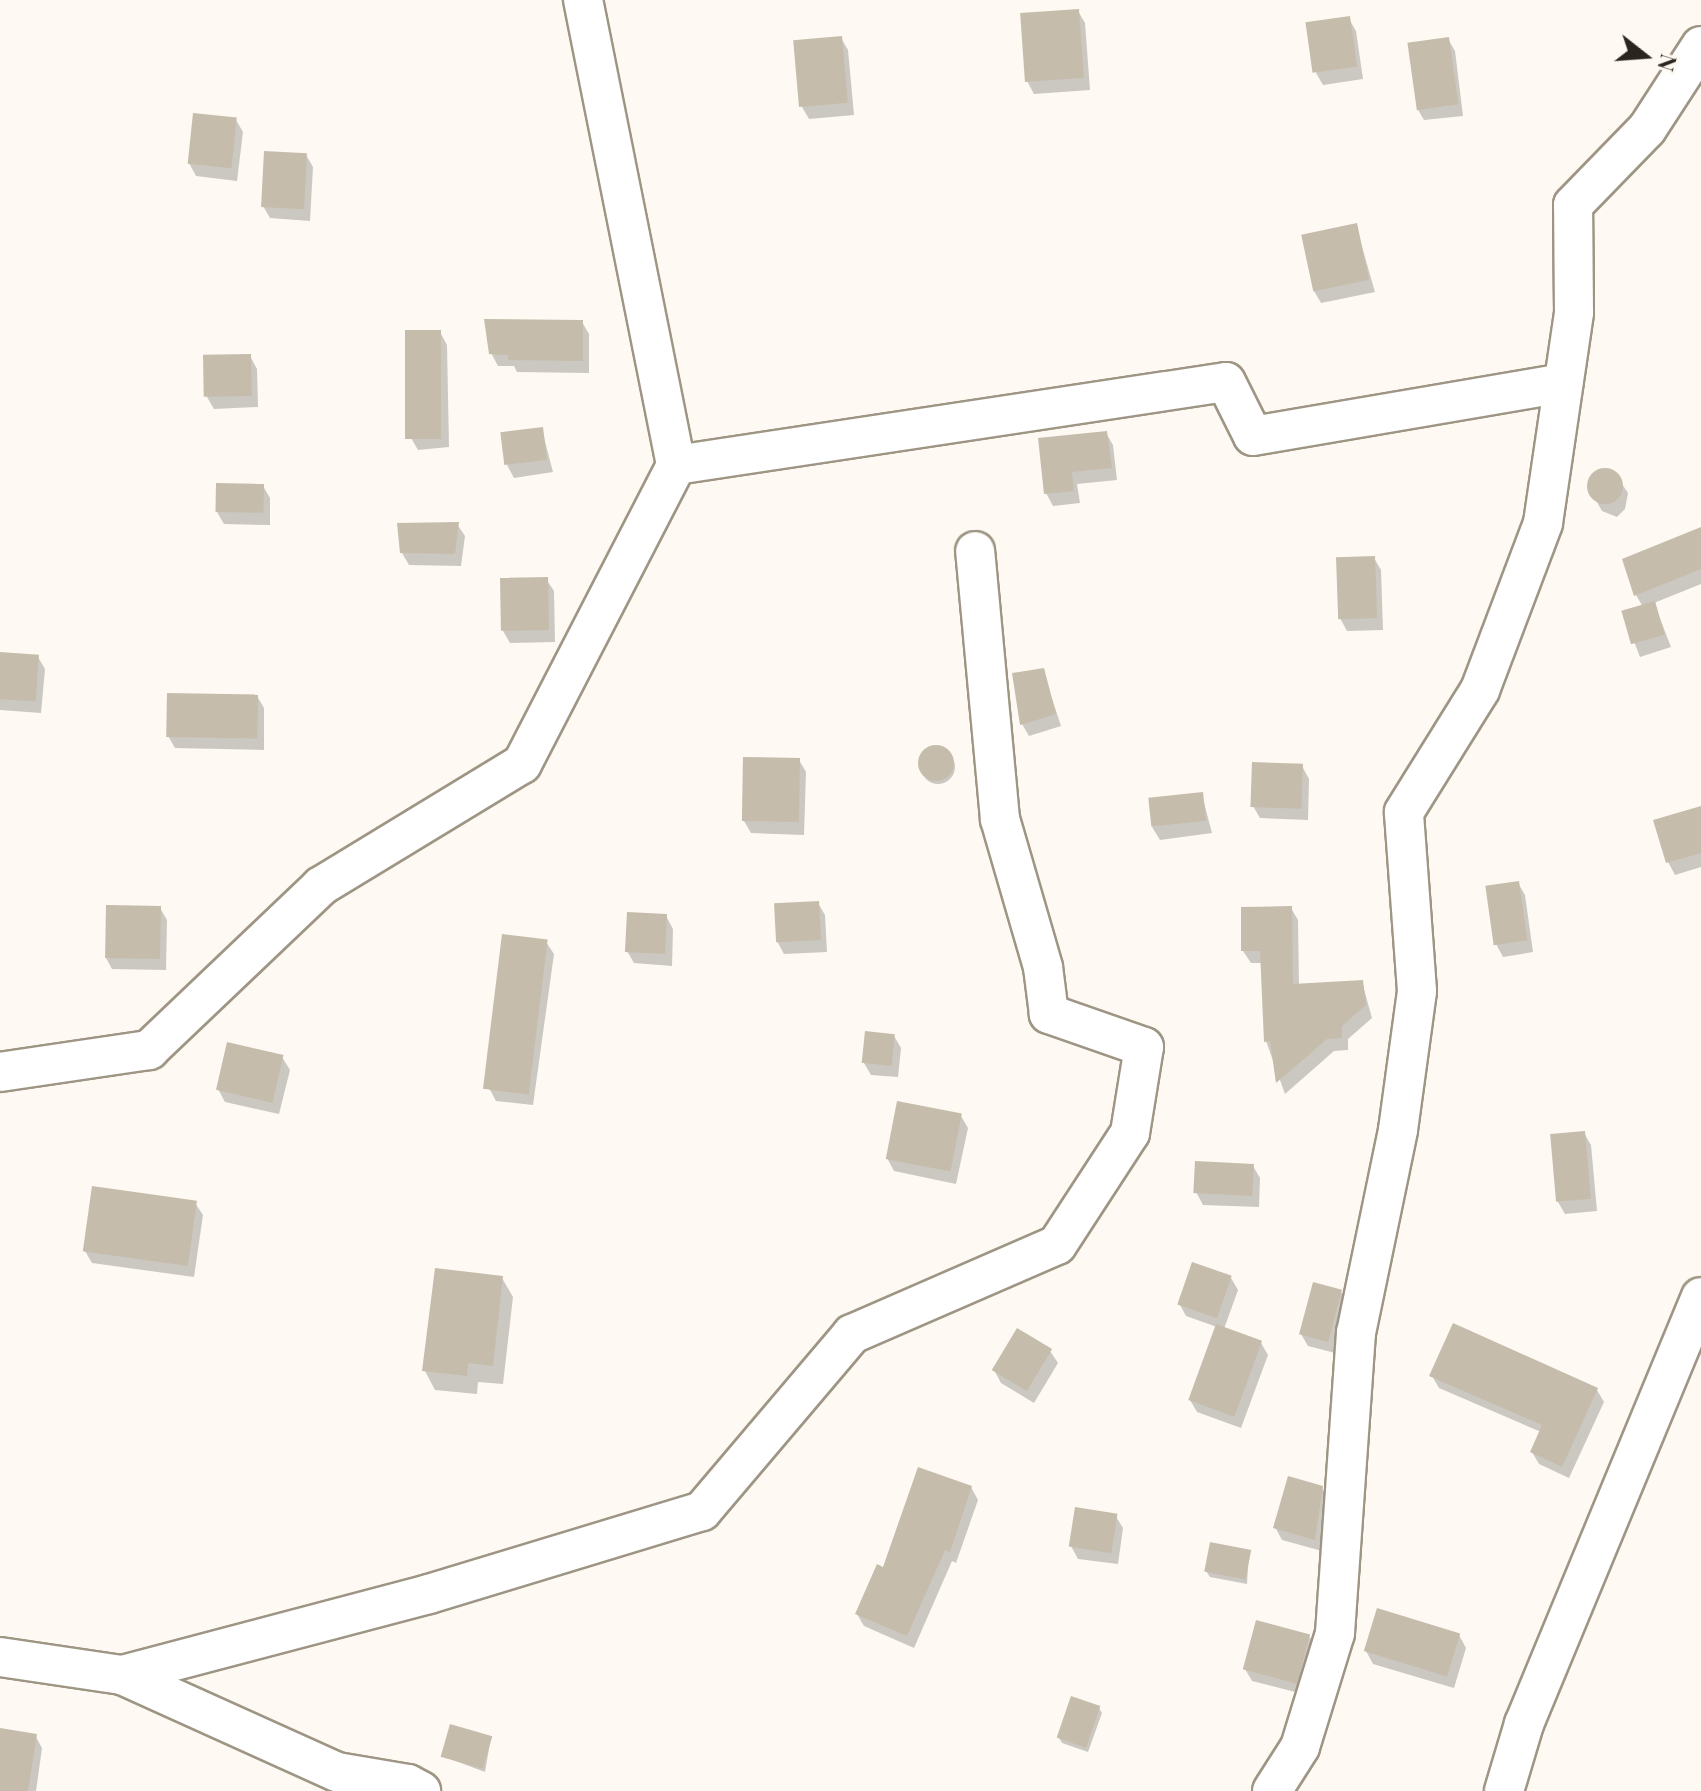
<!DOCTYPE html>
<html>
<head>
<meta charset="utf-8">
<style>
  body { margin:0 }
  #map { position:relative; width:1701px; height:1791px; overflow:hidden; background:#fef9f2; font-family:"Playfair Display",serif }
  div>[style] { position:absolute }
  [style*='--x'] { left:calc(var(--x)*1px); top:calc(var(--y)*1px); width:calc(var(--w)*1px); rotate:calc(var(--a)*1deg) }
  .shadow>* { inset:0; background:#0003 }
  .round { border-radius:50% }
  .building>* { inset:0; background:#c6bcab; transform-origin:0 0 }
  .roads { filter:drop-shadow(2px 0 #9e9584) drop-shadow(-2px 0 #9e9584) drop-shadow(0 2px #9e9584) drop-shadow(0 -2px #9e9584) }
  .street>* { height:38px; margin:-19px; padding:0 19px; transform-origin:19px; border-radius:19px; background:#fff }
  span { translate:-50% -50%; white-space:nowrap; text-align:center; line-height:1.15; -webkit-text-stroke:8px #fef9f2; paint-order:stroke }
  .north { position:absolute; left:1605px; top:16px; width:80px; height:80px; -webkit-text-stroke:6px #fef9f2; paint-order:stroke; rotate:107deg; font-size:22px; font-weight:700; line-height:32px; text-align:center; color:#2a261f }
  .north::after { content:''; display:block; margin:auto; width:28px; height:36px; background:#2a261f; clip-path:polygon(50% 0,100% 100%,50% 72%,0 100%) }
</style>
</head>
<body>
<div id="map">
  <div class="shadow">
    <div style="clip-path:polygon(1078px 11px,1085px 23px,1090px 90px,1034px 94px,1027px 81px)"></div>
    <div style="clip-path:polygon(1349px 19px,1356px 31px,1363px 79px,1323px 85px,1316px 73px)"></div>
    <div style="clip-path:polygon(841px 38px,848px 50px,854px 115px,809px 119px,802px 107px)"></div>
    <div style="clip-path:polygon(1448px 39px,1455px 51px,1463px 116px,1424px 120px,1417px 108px)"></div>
    <div style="clip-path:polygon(236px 120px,243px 132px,237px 181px,196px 176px,189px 163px)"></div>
    <div style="clip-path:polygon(306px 155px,313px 167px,310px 221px,270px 218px,263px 206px)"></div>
    <div style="clip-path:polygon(1356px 226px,1375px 292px,1321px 303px,1314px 291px)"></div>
    <div style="clip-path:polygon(582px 322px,589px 334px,589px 373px,517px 372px,514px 366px,498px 366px,491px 353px)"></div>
    <div style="clip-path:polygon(440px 332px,447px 345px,449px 447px,418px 450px,411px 438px)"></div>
    <div style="clip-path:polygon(250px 356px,257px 369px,258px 407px,214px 409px,207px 397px)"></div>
    <div style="clip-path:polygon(542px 430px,553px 472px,514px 478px,507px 465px)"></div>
    <div style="clip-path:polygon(1106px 433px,1113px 445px,1117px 480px,1077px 484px,1080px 503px,1053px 506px,1046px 493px)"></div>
    <div style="clip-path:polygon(1603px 470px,1620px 481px,1628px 493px,1625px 509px,1617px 517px,1602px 511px,1589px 488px,1590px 478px)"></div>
    <div style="clip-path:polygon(263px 486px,270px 498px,270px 525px,224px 524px,217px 512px)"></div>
    <div style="clip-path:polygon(457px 524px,465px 536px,461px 566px,409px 565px,402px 553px)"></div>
    <div style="clip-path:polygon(1701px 537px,1701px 584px,1654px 603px,1671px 647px,1640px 657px,1623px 613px,1643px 607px,1636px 595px)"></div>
    <div style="clip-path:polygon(1374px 558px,1381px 570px,1383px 630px,1347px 631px,1340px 618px)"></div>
    <div style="clip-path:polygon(546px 579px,554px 591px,555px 642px,510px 643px,503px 631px)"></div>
    <div style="clip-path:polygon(0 654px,38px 657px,45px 669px,41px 713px,0 710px)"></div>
    <div style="clip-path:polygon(1043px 671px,1061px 726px,1029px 736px,1022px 724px)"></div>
    <div style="clip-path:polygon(257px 696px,264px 708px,264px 750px,175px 748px,168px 736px)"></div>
    <div class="round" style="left:921px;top:750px;width:34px;height:34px"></div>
    <div style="clip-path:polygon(799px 760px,806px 772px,804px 835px,751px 833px,744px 821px)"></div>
    <div style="clip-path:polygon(1302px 766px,1309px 779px,1308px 820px,1260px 818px,1253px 806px)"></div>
    <div style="clip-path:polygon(1202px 795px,1212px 833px,1160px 840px,1152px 827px)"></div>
    <div style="clip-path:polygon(1701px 808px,1701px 867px,1675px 875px,1668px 862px)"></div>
    <div style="clip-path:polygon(1518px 883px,1525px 895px,1533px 952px,1503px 957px,1496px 944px)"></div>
    <div style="clip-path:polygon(818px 903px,825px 915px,827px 952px,784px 954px,777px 941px)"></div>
    <div style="clip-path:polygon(160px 908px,167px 920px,166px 970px,112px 969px,105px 956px)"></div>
    <div style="clip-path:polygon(1291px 908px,1298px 920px,1299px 985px,1362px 982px,1372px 1018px,1348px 1039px,1348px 1050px,1334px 1051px,1285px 1094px,1266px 1041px,1262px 963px,1251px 963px,1243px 951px)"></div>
    <div style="clip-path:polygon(666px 916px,673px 929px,672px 966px,634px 963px,627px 951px)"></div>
    <div style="clip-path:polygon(546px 942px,554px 954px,533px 1105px,496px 1101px,489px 1088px)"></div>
    <div style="clip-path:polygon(894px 1036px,901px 1048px,898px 1077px,871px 1075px,864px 1063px)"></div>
    <div style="clip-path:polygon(282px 1057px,290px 1070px,279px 1114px,225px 1102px,218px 1089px)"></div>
    <div style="clip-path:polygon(961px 1116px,968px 1128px,956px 1184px,894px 1171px,887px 1158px)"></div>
    <div style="clip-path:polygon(1584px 1133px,1591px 1145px,1597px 1211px,1565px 1214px,1558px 1202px,1552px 1136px)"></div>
    <div style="clip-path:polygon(1253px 1166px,1260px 1178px,1259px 1207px,1203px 1205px,1196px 1192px)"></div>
    <div style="clip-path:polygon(195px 1203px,203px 1215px,194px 1277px,92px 1263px,85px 1251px)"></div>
    <div style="clip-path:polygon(502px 1278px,513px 1297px,503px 1384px,478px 1382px,477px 1394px,435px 1390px,425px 1371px)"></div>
    <div style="clip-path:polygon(1231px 1278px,1238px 1290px,1224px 1329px,1261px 1343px,1268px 1355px,1241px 1428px,1197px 1412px,1190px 1400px,1217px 1327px,1186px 1316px,1179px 1303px)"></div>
    <div style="clip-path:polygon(1341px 1292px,1348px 1304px,1339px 1354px,1308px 1346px,1301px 1334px)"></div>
    <div style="clip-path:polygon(1050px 1351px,1058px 1363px,1034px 1403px,1001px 1383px,994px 1370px)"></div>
    <div style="clip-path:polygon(1432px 1376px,1597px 1390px,1604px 1402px,1569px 1478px,1539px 1464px,1532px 1452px,1541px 1432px,1439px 1388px)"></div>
    <div style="clip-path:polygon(971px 1487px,978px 1500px,956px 1563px,952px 1561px,914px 1648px,864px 1626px,857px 1614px,885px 1570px)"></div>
    <div style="clip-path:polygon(1322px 1488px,1329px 1500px,1322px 1551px,1282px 1540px,1275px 1527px)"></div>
    <div style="clip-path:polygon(1115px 1515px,1123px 1528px,1118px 1564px,1078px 1559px,1071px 1546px)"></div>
    <div style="clip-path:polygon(1249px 1552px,1247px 1584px,1210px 1577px,1206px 1571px)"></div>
    <div style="clip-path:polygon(1459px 1635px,1466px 1648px,1454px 1688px,1373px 1664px,1366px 1651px)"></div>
    <div style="clip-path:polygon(1309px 1636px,1316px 1648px,1303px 1694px,1252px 1681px,1245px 1669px)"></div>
    <div style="clip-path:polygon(1099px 1708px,1102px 1713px,1088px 1752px,1062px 1743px,1059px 1738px)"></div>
    <div style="clip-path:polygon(0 1730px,35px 1735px,42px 1748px,36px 1791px,0 1791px)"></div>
    <div style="clip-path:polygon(491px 1737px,485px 1772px,442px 1756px)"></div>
  </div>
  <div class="building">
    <div style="left:1079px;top:9px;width:69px;height:59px;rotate:86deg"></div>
    <div style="left:1350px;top:16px;width:51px;height:45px;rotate:82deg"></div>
    <div style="left:842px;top:36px;width:67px;height:49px;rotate:85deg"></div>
    <div style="left:1449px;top:37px;width:68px;height:42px;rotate:82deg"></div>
    <div style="left:193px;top:113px;width:44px;height:51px;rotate:6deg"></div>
    <div style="left:264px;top:151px;width:43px;height:56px;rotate:3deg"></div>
    <div style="left:1357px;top:223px;width:58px;height:57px;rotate:78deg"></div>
    <div style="clip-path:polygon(484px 319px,583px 320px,583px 361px,508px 360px,508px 355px,489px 354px)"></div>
    <div style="left:405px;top:330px;width:36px;height:109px"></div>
    <div style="left:251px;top:354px;width:42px;height:48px;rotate:89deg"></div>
    <div style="left:543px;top:427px;width:33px;height:43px;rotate:83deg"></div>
    <div style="clip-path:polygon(1107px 431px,1112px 468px,1072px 472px,1074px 491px,1044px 494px,1038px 438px)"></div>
    <div class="round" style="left:1587px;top:468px;width:36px;height:36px"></div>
    <div style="left:216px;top:483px;width:48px;height:29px;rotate:1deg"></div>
    <div style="clip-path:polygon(459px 522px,455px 554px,400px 553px,397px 523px)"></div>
    <div style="clip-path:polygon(1701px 527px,1701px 569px,1634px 596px,1622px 559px)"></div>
    <div style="left:1375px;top:556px;width:62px;height:39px;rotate:88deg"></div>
    <div style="left:548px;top:577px;width:53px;height:48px;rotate:89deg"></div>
    <div style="left:1655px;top:601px;width:35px;height:35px;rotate:74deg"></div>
    <div style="left:0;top:652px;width:39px;height:47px;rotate:4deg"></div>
    <div style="clip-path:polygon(1044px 668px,1056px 714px,1020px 725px,1012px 673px)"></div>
    <div style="left:167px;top:693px;width:91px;height:44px;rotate:1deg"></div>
    <div class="round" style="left:918px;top:745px;width:36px;height:36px"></div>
    <div style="left:743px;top:757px;width:57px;height:64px;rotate:1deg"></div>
    <div style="left:1252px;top:762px;width:51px;height:45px;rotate:2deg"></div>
    <div style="left:1203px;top:792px;width:29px;height:55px;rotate:84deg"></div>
    <div style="clip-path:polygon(1701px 806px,1701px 853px,1666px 863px,1653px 820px)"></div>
    <div style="left:1519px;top:881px;width:60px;height:34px;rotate:82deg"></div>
    <div style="left:819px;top:901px;width:39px;height:45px;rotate:87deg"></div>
    <div style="left:161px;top:906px;width:53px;height:55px;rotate:91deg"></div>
    <div style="clip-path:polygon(1292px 906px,1293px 984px,1363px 980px,1366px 1005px,1342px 1026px,1342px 1038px,1327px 1039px,1276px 1083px,1270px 1041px,1264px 1042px,1260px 951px,1241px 951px,1241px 907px)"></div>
    <div style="left:627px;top:912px;width:40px;height:40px;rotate:3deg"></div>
    <div style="left:502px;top:934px;width:46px;height:156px;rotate:7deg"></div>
    <div style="left:865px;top:1031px;width:30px;height:32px;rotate:6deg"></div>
    <div style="left:227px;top:1042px;width:58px;height:49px;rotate:13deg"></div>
    <div style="left:897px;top:1101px;width:66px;height:59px;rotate:11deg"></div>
    <div style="left:1585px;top:1131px;width:68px;height:35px;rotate:85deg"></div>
    <div style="left:1195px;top:1161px;width:59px;height:32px;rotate:3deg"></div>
    <div style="left:92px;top:1186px;width:106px;height:66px;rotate:8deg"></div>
    <div style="left:1192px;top:1262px;width:42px;height:45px;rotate:19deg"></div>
    <div style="clip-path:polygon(435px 1268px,503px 1276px,493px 1366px,468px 1363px,467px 1376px,422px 1371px)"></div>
    <div style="left:1313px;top:1282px;width:30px;height:54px;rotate:15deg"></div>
    <div style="clip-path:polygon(1453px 1323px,1598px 1388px,1562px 1467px,1530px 1452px,1542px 1425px,1429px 1376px)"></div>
    <div style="left:1216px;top:1324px;width:49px;height:81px;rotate:20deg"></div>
    <div style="left:1017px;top:1328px;width:41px;height:49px;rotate:31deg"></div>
    <div style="clip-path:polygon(918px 1467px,972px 1486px,950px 1552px,945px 1550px,907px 1636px,855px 1614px,877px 1564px,883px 1567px)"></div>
    <div style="clip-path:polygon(1288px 1476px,1323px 1486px,1315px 1540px,1273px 1528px)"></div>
    <div style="left:1075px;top:1507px;width:43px;height:40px;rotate:9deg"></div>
    <div style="left:1210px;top:1542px;width:42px;height:30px;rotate:11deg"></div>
    <div style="left:1377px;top:1608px;width:87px;height:45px;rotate:17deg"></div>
    <div style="left:1256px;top:1620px;width:56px;height:51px;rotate:15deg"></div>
    <div style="left:1071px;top:1696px;width:31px;height:44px;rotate:19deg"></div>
    <div style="left:450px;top:1724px;width:44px;height:34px;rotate:16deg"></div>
    <div style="clip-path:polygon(0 1728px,37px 1734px,28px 1791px,0 1791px)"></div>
  </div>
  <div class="roads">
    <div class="street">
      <div style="--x:676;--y:465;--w:556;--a:-8.58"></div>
      <div style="--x:1226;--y:382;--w:60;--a:63.4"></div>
      <div style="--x:1253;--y:436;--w:315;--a:-9.7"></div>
      <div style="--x:0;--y:1072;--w:151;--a:-8.4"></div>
      <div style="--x:149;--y:1050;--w:238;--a:-43.6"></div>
      <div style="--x:321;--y:886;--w:235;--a:-31.3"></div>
      <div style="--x:522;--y:764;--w:336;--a:-62.7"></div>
      <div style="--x:676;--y:465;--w:474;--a:-101.3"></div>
      <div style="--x:0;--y:1657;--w:123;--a:8.4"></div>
      <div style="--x:122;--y:1675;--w:318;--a:-14.8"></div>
      <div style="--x:429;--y:1594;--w:285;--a:-16.9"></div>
      <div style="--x:702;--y:1511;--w:232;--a:-49.7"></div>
      <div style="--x:852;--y:1334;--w:223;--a:-23.5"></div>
      <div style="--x:1057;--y:1245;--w:134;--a:-56.9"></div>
      <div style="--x:1130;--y:1133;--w:87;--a:-80.8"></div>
      <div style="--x:1144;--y:1047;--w:101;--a:-160.8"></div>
      <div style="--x:1049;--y:1014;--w:47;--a:-97.3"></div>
      <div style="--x:1043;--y:967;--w:154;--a:-106.2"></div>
      <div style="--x:1000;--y:819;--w:269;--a:-95.3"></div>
      <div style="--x:122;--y:1675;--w:236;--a:24.3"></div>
      <div style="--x:337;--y:1772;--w:72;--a:9.6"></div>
      <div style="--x:408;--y:1784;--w:15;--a:28"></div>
      <div style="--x:1272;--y:1791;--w:52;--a:-57.5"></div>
      <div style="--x:1300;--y:1747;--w:119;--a:-72.9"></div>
      <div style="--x:1335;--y:1633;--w:301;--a:-86"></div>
      <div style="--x:1356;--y:1333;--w:207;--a:-78.3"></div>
      <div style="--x:1398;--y:1130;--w:140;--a:-82.2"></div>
      <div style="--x:1417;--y:991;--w:179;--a:-94.2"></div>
      <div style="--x:1404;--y:812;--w:144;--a:-58.1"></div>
      <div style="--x:1480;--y:690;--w:178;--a:-69.3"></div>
      <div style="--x:1543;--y:523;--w:213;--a:-81.6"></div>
      <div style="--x:1574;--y:312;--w:107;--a:-90.5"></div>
      <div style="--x:1573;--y:205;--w:106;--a:-45.8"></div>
      <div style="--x:1647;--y:129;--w:99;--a:-57"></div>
      <div style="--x:1504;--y:1791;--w:70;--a:-73.4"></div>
      <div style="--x:1524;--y:1724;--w:462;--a:-67.5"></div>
    </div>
  </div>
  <div class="north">N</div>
</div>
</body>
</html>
